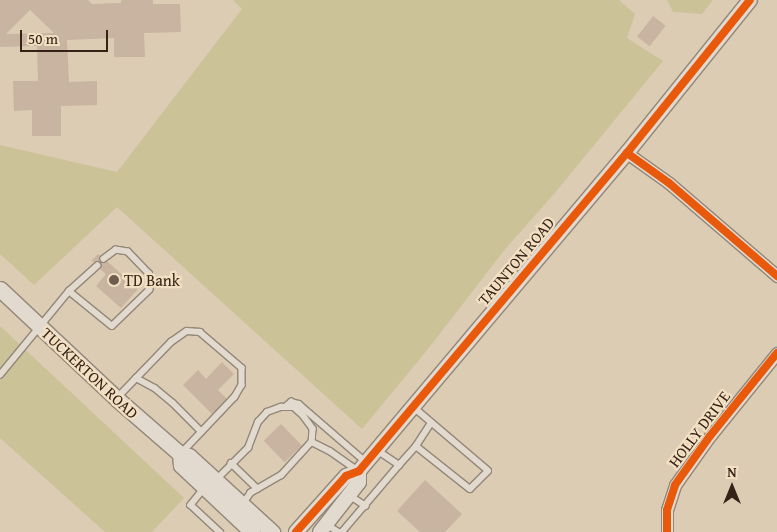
<!DOCTYPE html>
<html>
<head>
<meta charset="utf-8">
<style>
  body { margin:0 }
  #map { position:relative; width:777px; height:532px; overflow:hidden; background:#dcccb3; font-family:"Gentium Book Plus",serif }
  div>[style] { position:absolute }
  [style*='--x'] { left:calc(var(--x)*1px); top:calc(var(--y)*1px); width:calc(var(--w)*1px); rotate:calc(var(--a)*1deg) }
  .green>* { inset:0; background:#cbc298 }
  .building>* { inset:0; background:#c8b4a1; transform-origin:0 0 }
  .roads { filter:drop-shadow(1px 0 #928778) drop-shadow(-1px 0 #928778) drop-shadow(0 1px #928778) drop-shadow(0 -1px #928778) }
  .service>* { height:5.5px; margin:-2.75px; padding:0 2.75px; transform-origin:2.75px; border-radius:2.75px; background:#e2dace }
  .minor>* { height:11px; margin:-5.5px; padding:0 5.5px; transform-origin:5.5px; border-radius:5.5px; background:#e2dace }
  .tertiary>* { height:14px; margin:-7px; padding:0 7px; transform-origin:7px; border-radius:7px; background:#e2dace }
  .secondary>* { height:15px; margin:-7.5px; padding:0 7.5px; transform-origin:7.5px; border-radius:7.5px; background:#e2dace }
  .cycleway>* { height:8px; margin:-4px; padding:0 4px; transform-origin:4px; border-radius:4px; background:#e8590c }
  .dots>* { width:14px; height:14px; translate:-50% -50%; box-sizing:border-box; border:2px solid #f3e0c3; border-radius:50% }
  span { translate:-50% -50%; white-space:nowrap; text-align:center; line-height:1.15; -webkit-text-stroke:4.5px #f3e0c3; paint-order:stroke }
  .street-label { font-size:16px; color:#352317 }
  .poi-label { font-size:16px; color:#352317 }
  .left { translate:0 -50%; text-align:left }
  .north { position:absolute; left:707px; top:462px; width:50px; height:50px; -webkit-text-stroke:4px #f3e0c3; paint-order:stroke; rotate:0deg; font-size:14px; font-weight:700; line-height:20px; text-align:center; color:#352317 }
  .north::after { content:''; display:block; margin:auto; width:18px; height:22px; background:#352317; clip-path:polygon(50% 0,100% 100%,50% 72%,0 100%) }
  .scale { position:absolute; left:20px; top:30px; width:88px; height:22px; box-sizing:border-box; border:2px solid #352317; border-top:0; padding-left:6px; font-size:15px; line-height:18px; white-space:nowrap; color:#352317; -webkit-text-stroke:4px #f3e0c3; paint-order:stroke }
</style>
</head>
<body>
<div id="map">
  <div class="green">
    <div style="clip-path:polygon(233px 0,619px 0,635px 14px,627px 38px,663px 61px,554px 194px,506px 248px,428px 349px,362px 429px,117px 207px,34px 285px,0 254px,0 145px,117px 172px,242px 9px)"></div>
    <div style="clip-path:polygon(667px 0,713px 0,702px 14px,673px 12px)"></div>
    <div style="clip-path:polygon(0 326px,184px 498px,152px 532px,105px 532px,0 438px)"></div>
  </div>
  <div class="building">
    <div style="clip-path:polygon(evenodd,0 0,88px 0,92px 4px,121px 3px,121px 0,153px 0,153px 4px,180px 4px,181px 32px,144px 33px,145px 57px,114px 57px,114px 38px,67px 40px,69px 82px,97px 81px,97px 105px,61px 106px,61px 136px,32px 136px,32px 110px,14px 111px,13px 81px,38px 81px,37px 46px,0 47px,0 0,30px 10px,54px 33px,6px 34px,30px 10px)"></div>
    <div style="left:653px;top:16px;width:16px;height:26px;rotate:38deg"></div>
    <div style="clip-path:polygon(98px 254px,101px 256px,101px 262px,108px 262px,138px 289px,121px 308px,96px 286px,106px 274px,100px 269px,100px 263px,91px 261px)"></div>
    <div style="clip-path:polygon(222px 362px,234px 374px,218px 390px,227px 399px,212px 414px,183px 385px,198px 370px,206px 379px)"></div>
    <div style="left:281px;top:424px;width:30px;height:24px;rotate:46deg"></div>
    <div style="clip-path:polygon(425px 480px,462px 514px,445px 532px,420px 532px,397px 511px)"></div>
  </div>
  <div class="roads">
    <div class="service">
      <div style="--x:69;--y:291;--w:38;--a:-42"></div>
      <div style="--x:0;--y:375;--w:109;--a:-50.6"></div>
      <div style="--x:69;--y:291;--w:55;--a:39.1"></div>
      <div style="--x:112;--y:326;--w:52;--a:-44.2"></div>
      <div style="--x:149;--y:290;--w:8;--a:-76"></div>
      <div style="--x:151;--y:282;--w:8;--a:-104"></div>
      <div style="--x:149;--y:274;--w:30;--a:-134"></div>
      <div style="--x:128;--y:252;--w:12;--a:-171"></div>
      <div style="--x:116;--y:250;--w:15;--a:143"></div>
      <div style="--x:136;--y:378;--w:21;--a:28"></div>
      <div style="--x:155;--y:388;--w:23;--a:40"></div>
      <div style="--x:173;--y:403;--w:40;--a:45"></div>
      <div style="--x:117;--y:398;--w:78;--a:-46"></div>
      <div style="--x:171;--y:342;--w:19;--a:-35"></div>
      <div style="--x:187;--y:331;--w:13;--a:4"></div>
      <div style="--x:200;--y:332;--w:55;--a:40.6"></div>
      <div style="--x:242;--y:368;--w:17;--a:90"></div>
      <div style="--x:242;--y:385;--w:14;--a:120"></div>
      <div style="--x:235;--y:397;--w:77;--a:133.4"></div>
      <div style="--x:285;--y:407;--w:8;--a:-40"></div>
      <div style="--x:291;--y:402;--w:8;--a:14"></div>
      <div style="--x:299;--y:404;--w:89;--a:40.9"></div>
      <div style="--x:312;--y:442;--w:20;--a:27"></div>
      <div style="--x:330;--y:451;--w:33;--a:35"></div>
      <div style="--x:416;--y:446;--w:27;--a:-57"></div>
      <div style="--x:377;--y:450;--w:27;--a:34"></div>
      <div style="--x:399;--y:465;--w:25;--a:-48"></div>
      <div style="--x:416;--y:446;--w:69;--a:38.5"></div>
      <div style="--x:470;--y:489;--w:25;--a:-45"></div>
      <div style="--x:488;--y:471;--w:97;--a:-139.6"></div>
      <div style="--x:231;--y:463;--w:37;--a:44"></div>
      <div style="--x:217;--y:479;--w:44;--a:-45"></div>
      <div style="--x:248;--y:448;--w:28;--a:-69"></div>
      <div style="--x:258;--y:422;--w:13;--a:-48"></div>
      <div style="--x:267;--y:412;--w:15;--a:-20"></div>
      <div style="--x:281;--y:407;--w:13;--a:0"></div>
      <div style="--x:294;--y:407;--w:12;--a:42"></div>
      <div style="--x:303;--y:415;--w:17;--a:54"></div>
      <div style="--x:313;--y:429;--w:13;--a:94"></div>
      <div style="--x:312;--y:442;--w:45;--a:132.3"></div>
      <div style="--x:282;--y:475;--w:36;--a:150"></div>
      <div style="--x:251;--y:493;--w:12;--a:125"></div>
      <div style="--x:204;--y:489;--w:21;--a:129"></div>
      <div style="--x:191;--y:505;--w:40;--a:43"></div>
      <div style="--x:349;--y:495;--w:20;--a:33"></div>
      <div style="--x:326;--y:524;--w:15;--a:32"></div>
      <div style="--x:342;--y:532;--w:88;--a:-49.6"></div>
    </div>
    <div class="minor">
      <div style="--x:627;--y:153;--w:52;--a:35.5"></div>
      <div style="--x:669;--y:183;--w:143;--a:40.7"></div>
      <div style="--x:667;--y:532;--w:22;--a:-90"></div>
      <div style="--x:667;--y:510;--w:26;--a:-72"></div>
      <div style="--x:675;--y:485;--w:60;--a:-54.5"></div>
      <div style="--x:710;--y:436;--w:107;--a:-51.1"></div>
    </div>
    <div class="tertiary">
      <div style="--x:296;--y:532;--w:75;--a:-48.2"></div>
      <div style="--x:346;--y:476;--w:14;--a:-21"></div>
      <div style="--x:359;--y:471;--w:416;--a:-49.9"></div>
      <div style="--x:627;--y:153;--w:196;--a:-51.2"></div>
      <div style="--x:320;--y:532;--w:63;--a:-52"></div>
      <div style="--x:359;--y:482;--w:11;--a:-90"></div>
    </div>
    <div class="secondary">
      <div style="--x:0;--y:289;--w:161;--a:43.2"></div>
      <div style="--x:117;--y:399;--w:84;--a:41.1"></div>
      <div style="--x:180;--y:454;--w:9;--a:13"></div>
      <div style="--x:189;--y:456;--w:113;--a:42.5"></div>
      <div style="--x:180;--y:454;--w:11;--a:85"></div>
      <div style="--x:181;--y:465;--w:98;--a:43.3"></div>
    </div>
  </div>
  <div class="cycleway">
    <div style="--x:627;--y:153;--w:52;--a:35.5"></div>
    <div style="--x:669;--y:183;--w:143;--a:40.7"></div>
    <div style="--x:296;--y:532;--w:75;--a:-48.2"></div>
    <div style="--x:346;--y:476;--w:14;--a:-21"></div>
    <div style="--x:359;--y:471;--w:416;--a:-49.9"></div>
    <div style="--x:627;--y:153;--w:196;--a:-51.2"></div>
    <div style="--x:667;--y:532;--w:22;--a:-90"></div>
    <div style="--x:667;--y:510;--w:26;--a:-72"></div>
    <div style="--x:675;--y:485;--w:60;--a:-54.5"></div>
    <div style="--x:710;--y:436;--w:107;--a:-51.1"></div>
  </div>
  <div class="dots">
    <div style="left:114px;top:280px;background:#6f5e4e"></div>
  </div>
  <div class="street-label">
    <span style="left:516px;top:261px;rotate:-50deg">TAUNTON ROAD</span>
    <span style="left:90px;top:373px;rotate:43deg">TUCKERTON ROAD</span>
    <span style="left:699px;top:429px;rotate:-53deg">HOLLY DRIVE</span>
  </div>
  <div class="poi-label">
    <span class="left" style="left:124px;top:280px">TD Bank</span>
  </div>
  <div class="north">N</div>
  <div class="scale">50 m</div>
</div>
</body>
</html>
